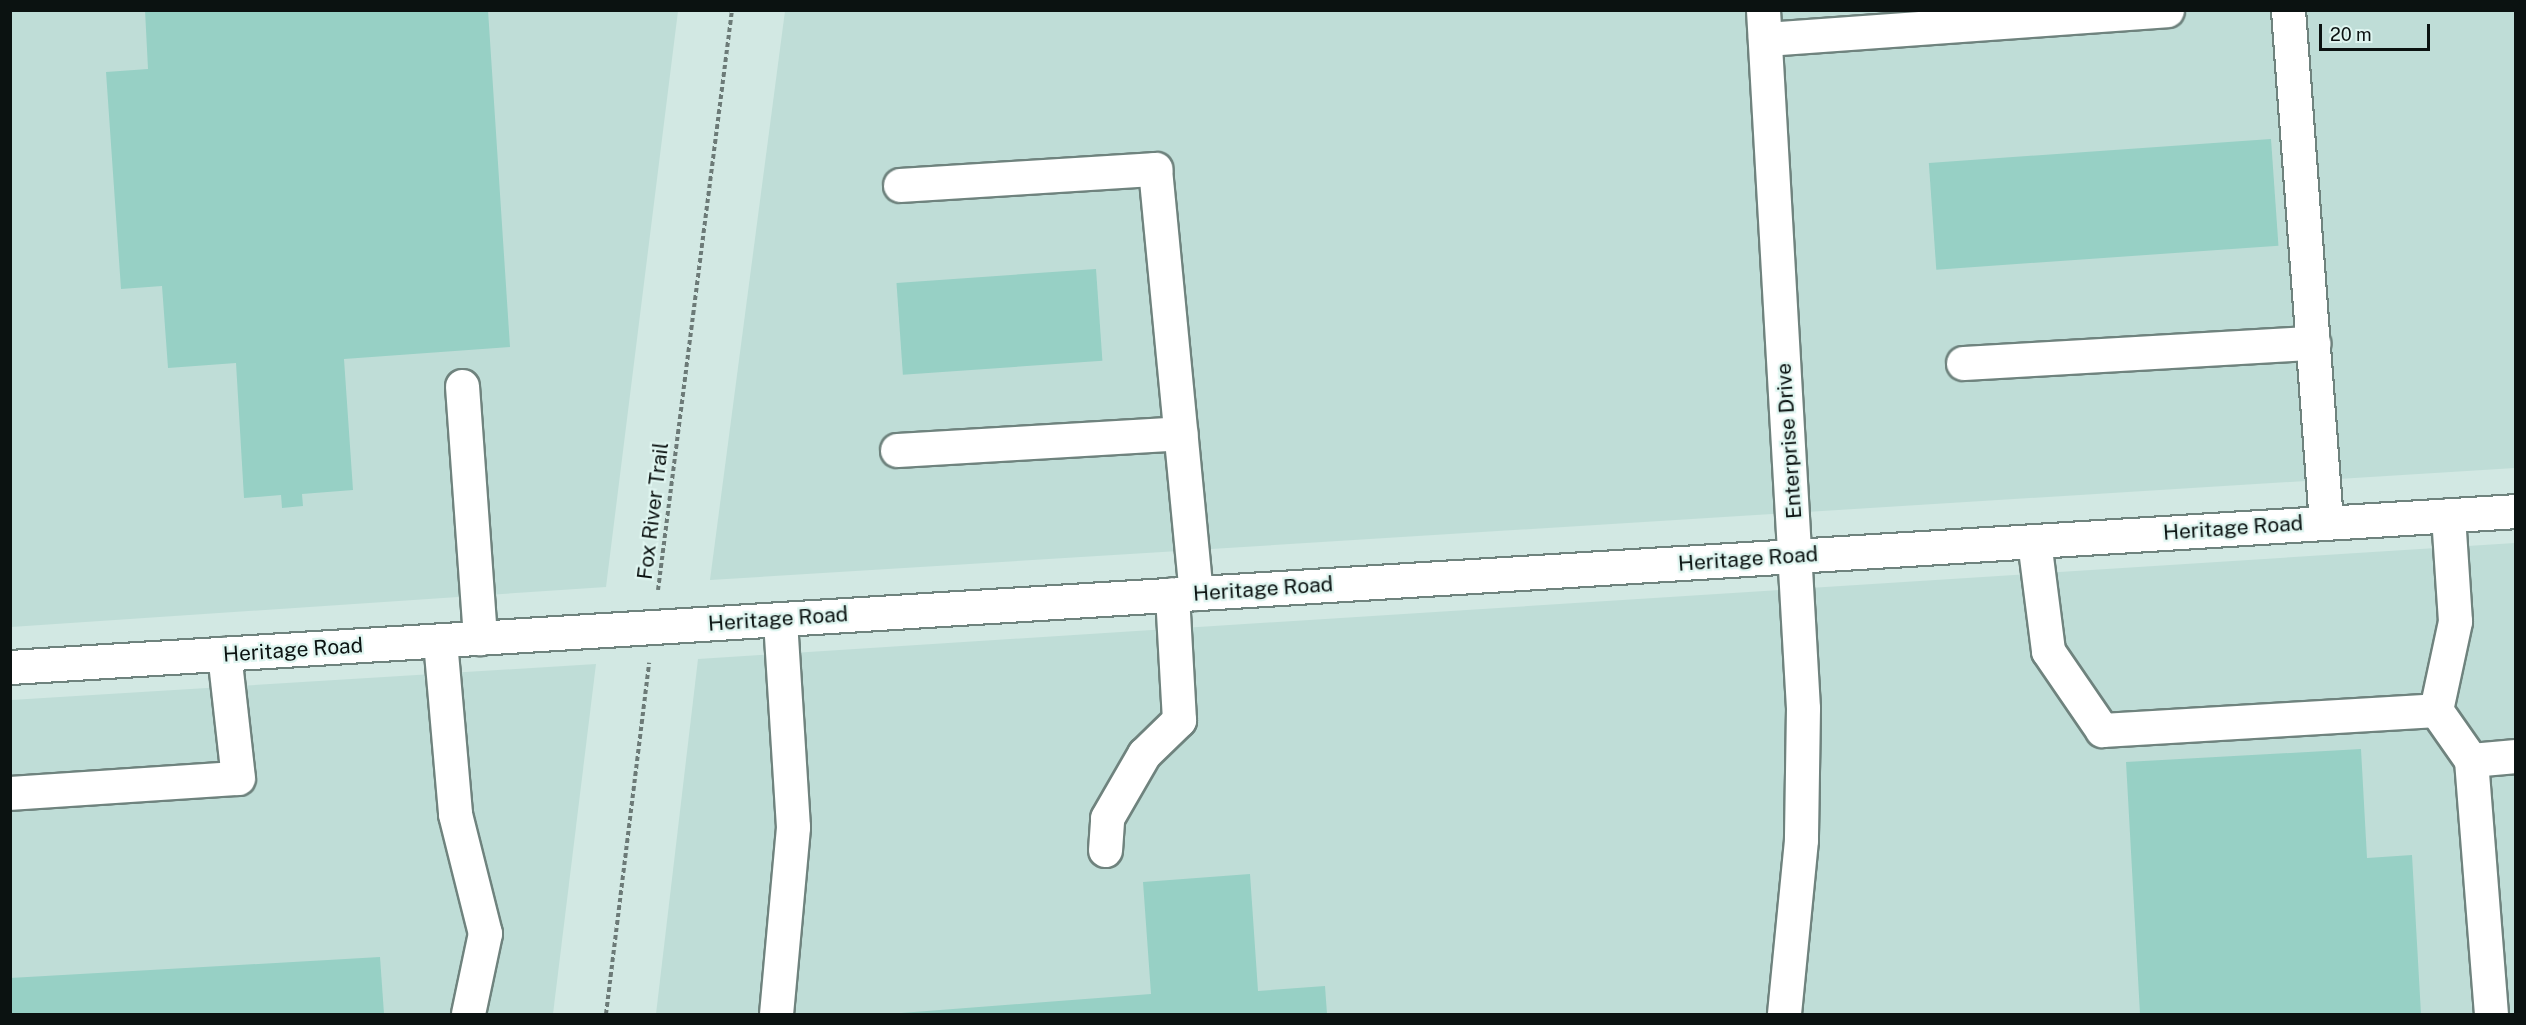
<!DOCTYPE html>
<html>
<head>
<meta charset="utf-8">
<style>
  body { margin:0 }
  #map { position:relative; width:2526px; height:1025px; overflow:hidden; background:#d2e8e3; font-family:"Public Sans",sans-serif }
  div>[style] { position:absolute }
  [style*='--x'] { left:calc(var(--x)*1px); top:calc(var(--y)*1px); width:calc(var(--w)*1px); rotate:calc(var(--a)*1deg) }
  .built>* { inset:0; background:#bfddd7 }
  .building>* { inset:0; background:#97d0c5; transform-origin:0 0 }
  .path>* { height:4px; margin-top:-2px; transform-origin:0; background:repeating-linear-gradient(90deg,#6c7a77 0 4.5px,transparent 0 7.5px) }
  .roads { filter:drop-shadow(2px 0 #6f837e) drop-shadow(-2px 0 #6f837e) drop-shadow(0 2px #6f837e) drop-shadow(0 -2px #6f837e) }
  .minor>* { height:33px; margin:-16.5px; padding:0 16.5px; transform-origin:16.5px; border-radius:16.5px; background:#fff }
  .major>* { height:33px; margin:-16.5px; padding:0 16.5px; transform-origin:16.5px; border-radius:16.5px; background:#fff }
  span { translate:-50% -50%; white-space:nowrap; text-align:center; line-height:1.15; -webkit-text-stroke:4.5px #dff5f0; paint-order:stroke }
  .street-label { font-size:21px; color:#0b1211 }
  .frame { position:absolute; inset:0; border:12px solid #0b1211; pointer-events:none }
  .scale { position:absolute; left:2319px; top:24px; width:111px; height:27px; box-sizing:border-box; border:3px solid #0b1211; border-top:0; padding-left:8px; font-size:18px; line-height:21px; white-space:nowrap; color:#0b1211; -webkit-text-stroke:4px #dff5f0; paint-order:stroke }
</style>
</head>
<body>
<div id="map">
  <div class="built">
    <div style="clip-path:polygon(11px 11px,678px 11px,606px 587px,11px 627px)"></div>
    <div style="clip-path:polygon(785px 11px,2515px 11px,2515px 468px,710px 580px)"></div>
    <div style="clip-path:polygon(2515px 543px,2515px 1014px,656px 1014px,698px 659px)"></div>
    <div style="clip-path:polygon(596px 664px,553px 1014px,11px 1014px,11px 700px)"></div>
  </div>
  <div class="building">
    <div style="clip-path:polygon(145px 10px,488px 10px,510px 347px,344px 359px,353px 490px,302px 494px,303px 506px,282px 508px,281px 495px,244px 498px,236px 363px,168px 368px,162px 286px,121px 289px,106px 72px,148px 69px)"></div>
    <div style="left:2271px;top:139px;width:107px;height:343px;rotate:86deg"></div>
    <div style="left:1096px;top:269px;width:92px;height:200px;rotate:86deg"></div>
    <div style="clip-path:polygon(2361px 749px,2367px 858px,2412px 855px,2421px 1014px,2140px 1014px,2126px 762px)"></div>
    <div style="clip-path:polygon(1250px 874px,1258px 991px,1325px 986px,1327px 1014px,888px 1014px,1151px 994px,1143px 882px)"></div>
    <div style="clip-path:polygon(380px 957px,384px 1014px,10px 1014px,10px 978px)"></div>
  </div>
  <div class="path">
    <div style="--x:658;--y:590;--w:585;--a:-82.73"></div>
    <div style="--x:606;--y:1014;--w:354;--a:-83"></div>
  </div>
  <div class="roads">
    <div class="minor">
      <div style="--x:1763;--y:10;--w:699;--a:86.72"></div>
      <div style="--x:1803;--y:708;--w:132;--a:90.9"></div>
      <div style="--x:1801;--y:840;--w:175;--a:95.6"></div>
      <div style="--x:2288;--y:10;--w:513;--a:85.76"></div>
      <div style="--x:1765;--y:39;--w:403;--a:-4.1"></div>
      <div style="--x:900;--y:185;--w:256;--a:-3.6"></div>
      <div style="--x:1155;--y:169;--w:426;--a:84.5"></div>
      <div style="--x:1963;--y:363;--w:351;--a:-3.3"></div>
      <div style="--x:462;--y:386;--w:253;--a:85.9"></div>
      <div style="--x:897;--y:450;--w:284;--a:-3.4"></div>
      <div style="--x:2034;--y:541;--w:111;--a:82.7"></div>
      <div style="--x:2048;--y:651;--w:96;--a:55.6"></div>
      <div style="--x:2102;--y:730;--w:335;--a:-3.4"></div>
      <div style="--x:2436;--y:710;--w:91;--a:-77.9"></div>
      <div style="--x:2455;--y:621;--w:106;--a:-93.8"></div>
      <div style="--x:440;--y:641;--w:174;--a:85"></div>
      <div style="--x:455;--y:814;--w:123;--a:75.9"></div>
      <div style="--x:485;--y:933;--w:83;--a:101.9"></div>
      <div style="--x:2436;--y:710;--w:61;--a:55"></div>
      <div style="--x:2471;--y:760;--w:255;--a:85.5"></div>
      <div style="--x:2471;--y:760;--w:45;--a:-5.1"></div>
      <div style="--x:10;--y:793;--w:228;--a:-3.8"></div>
      <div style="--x:238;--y:778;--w:125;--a:-96.4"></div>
      <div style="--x:1105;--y:850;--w:32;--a:-86"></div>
      <div style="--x:1107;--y:818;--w:74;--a:-60"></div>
      <div style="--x:1144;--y:754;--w:49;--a:-44.2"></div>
      <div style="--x:1179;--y:720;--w:126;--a:-93.2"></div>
      <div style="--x:776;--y:1014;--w:188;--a:-84.8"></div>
      <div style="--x:793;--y:827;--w:208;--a:-93.6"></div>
    </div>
    <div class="major">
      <div style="--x:10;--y:667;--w:2511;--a:-3.56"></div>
    </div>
  </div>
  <div class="street-label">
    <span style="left:1789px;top:441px;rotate:-94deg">Enterprise Drive</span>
    <span style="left:653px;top:511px;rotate:-83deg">Fox River Trail</span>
    <span style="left:2233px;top:528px;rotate:-4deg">Heritage Road</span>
    <span style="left:1748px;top:559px;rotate:-4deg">Heritage Road</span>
    <span style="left:1263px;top:589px;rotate:-4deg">Heritage Road</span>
    <span style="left:778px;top:619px;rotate:-4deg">Heritage Road</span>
    <span style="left:293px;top:650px;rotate:-4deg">Heritage Road</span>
  </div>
  <div class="frame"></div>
  <div class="scale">20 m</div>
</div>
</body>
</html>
